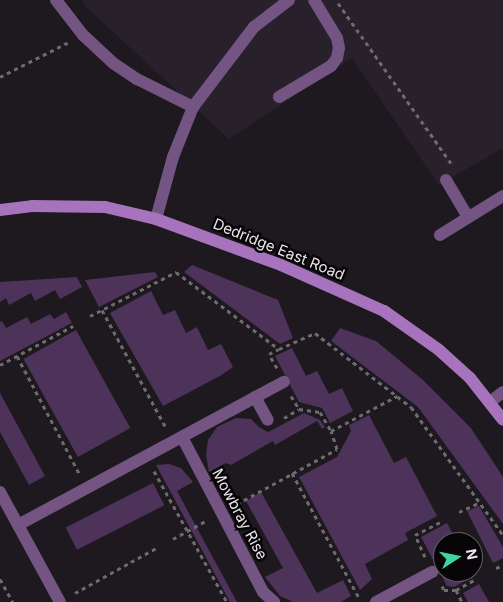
<!DOCTYPE html>
<html>
<head>
<meta charset="utf-8">
<style>
  body { margin:0 }
  #map { position:relative; width:503px; height:602px; overflow:hidden; background:#1d191f; font-family:Inter,sans-serif }
  div>[style] { position:absolute }
  [style*='--x'] { left:calc(var(--x)*1px); top:calc(var(--y)*1px); width:calc(var(--w)*1px); rotate:calc(var(--a)*1deg) }
  .built>* { inset:0; background:#28212b }
  .green>* { inset:0; background:#4d3259; transform-origin:0 0 }
  .path>* { height:3px; margin-top:-1.5px; transform-origin:0; background:repeating-linear-gradient(90deg,#6e6b70 0 4px,transparent 0 8px) }
  .street>* { height:12px; margin:-6px; padding:0 6px; transform-origin:6px; border-radius:6px; background:#745482 }
  .secondary>* { height:12px; margin:-6px; padding:0 6px; transform-origin:6px; border-radius:6px; background:#a773bd }
  span { translate:-50% -50%; white-space:nowrap; text-align:center; line-height:1.15; -webkit-text-stroke:5px #070507; paint-order:stroke }
  .street-label { font-size:15px; color:#e9e6ea }
  .north { position:absolute; left:433px; top:532px; width:50px; height:50px; box-sizing:border-box; background:#070507; border:1px solid #615f62; border-radius:50%; rotate:79deg; font-size:14px; font-weight:700; line-height:20px; text-align:center; color:#e9e6ea }
  .north::after { content:''; display:block; margin:auto; width:18px; height:22px; background:#41d4a1; clip-path:polygon(50% 0,100% 100%,50% 72%,0 100%) }
</style>
</head>
<body>
<div id="map">
  <div class="built">
    <div style="clip-path:polygon(82px 0,503px 0,503px 148px,439px 185px,352px 58px,229px 139px,85px 6px)"></div>
  </div>
  <div class="green">
    <div style="clip-path:polygon(192px 265px,278px 300px,293px 338px,280px 344px,184px 272px)"></div>
    <div style="clip-path:polygon(155px 272px,158px 277px,99px 307px,85px 280px)"></div>
    <div style="clip-path:polygon(77px 277px,82px 287px,60px 299px,55px 290px,35px 301px,31px 293px,9px 305px,6px 298px,0 302px,0 282px)"></div>
    <div style="clip-path:polygon(151px 291px,163px 315px,175px 310px,186px 333px,197px 327px,208px 350px,221px 344px,233px 367px,220px 376px,163px 406px,110px 313px)"></div>
    <div style="clip-path:polygon(66px 312px,72px 323px,0 361px,0 322px,2px 321px,6px 328px,27px 317px,31px 324px,50px 314px,54px 319px)"></div>
    <div style="clip-path:polygon(340px 328px,376px 341px,423px 380px,471px 428px,503px 477px,503px 524px,418px 407px,331px 341px)"></div>
    <div style="left:76px;top:330px;width:112px;height:60px;rotate:61deg"></div>
    <div style="clip-path:polygon(292px 348px,306px 376px,317px 371px,329px 394px,342px 388px,353px 411px,330px 423px,322px 408px,299px 402px,275px 356px)"></div>
    <div style="clip-path:polygon(0 393px,45px 476px,29px 485px,0 432px)"></div>
    <div style="clip-path:polygon(304px 413px,320px 420px,325px 427px,322px 429px,317px 421px,275px 445px,273px 441px,231px 465px,226px 463px,209px 472px,206px 455px,208px 440px,217px 427px,236px 418px,251px 419px,259px 427px,268px 432px)"></div>
    <div style="clip-path:polygon(369px 415px,394px 463px,406px 457px,437px 516px,405px 533px,408px 540px,365px 564px,372px 579px,360px 590px,299px 477px,337px 457px,351px 431px,349px 425px)"></div>
    <div style="clip-path:polygon(169px 464px,181px 468px,193px 482px,177px 491px,237px 602px,230px 602px,156px 465px)"></div>
    <div style="left:153px;top:483px;width:25px;height:98px;rotate:63deg"></div>
    <div style="clip-path:polygon(261px 492px,317px 593px,343px 580px,351px 596px,341px 602px,293px 602px,280px 596px,265px 577px,283px 568px,246px 501px)"></div>
    <div style="clip-path:polygon(479px 506px,503px 547px,503px 558px,493px 563px,467px 511px)"></div>
    <div style="clip-path:polygon(447px 523px,457px 542px,443px 542px,443px 572px,473px 572px,474px 576px,454px 587px,447px 586px,421px 537px)"></div>
    <div style="clip-path:polygon(479px 584px,489px 602px,468px 602px,463px 593px)"></div>
  </div>
  <div class="path">
    <div style="--x:338;--y:3;--w:196;--a:54.8"></div>
    <div style="--x:0;--y:77;--w:77;--a:-26.9"></div>
    <div style="--x:102;--y:310;--w:132;--a:61.5"></div>
    <div style="--x:90;--y:316;--w:97;--a:-27.1"></div>
    <div style="--x:176;--y:272;--w:129;--a:36.8"></div>
    <div style="--x:279;--y:349;--w:39;--a:-24"></div>
    <div style="--x:315;--y:333;--w:121;--a:37.6"></div>
    <div style="--x:411;--y:407;--w:158;--a:54.3"></div>
    <div style="--x:17;--y:356;--w:132;--a:62.1"></div>
    <div style="--x:0;--y:365;--w:83;--a:-28.1"></div>
    <div style="--x:277;--y:368;--w:16;--a:-120"></div>
    <div style="--x:269;--y:354;--w:11;--a:-27"></div>
    <div style="--x:291;--y:396;--w:15;--a:58"></div>
    <div style="--x:299;--y:409;--w:21;--a:8"></div>
    <div style="--x:320;--y:412;--w:22;--a:60"></div>
    <div style="--x:284;--y:418;--w:17;--a:-31"></div>
    <div style="--x:154;--y:471;--w:150;--a:60.9"></div>
    <div style="--x:292;--y:473;--w:142;--a:61.8"></div>
    <div style="--x:237;--y:504;--w:114;--a:-28.8"></div>
    <div style="--x:337;--y:449;--w:19;--a:-108"></div>
    <div style="--x:331;--y:431;--w:75;--a:-27.9"></div>
    <div style="--x:459;--y:512;--w:23;--a:-25"></div>
    <div style="--x:173;--y:539;--w:39;--a:-29"></div>
    <div style="--x:425;--y:557;--w:24;--a:-114"></div>
    <div style="--x:415;--y:535;--w:28;--a:-27"></div>
    <div style="--x:496;--y:568;--w:8;--a:-23"></div>
    <div style="--x:0;--y:579;--w:26;--a:61"></div>
    <div style="--x:442;--y:586;--w:4;--a:63"></div>
    <div style="--x:444;--y:590;--w:12;--a:0"></div>
    <div style="--x:456;--y:590;--w:13;--a:63"></div>
    <div style="--x:456;--y:590;--w:23;--a:-29"></div>
    <div style="--x:75;--y:593;--w:95;--a:-29"></div>
  </div>
  <div class="street">
    <div style="--x:56;--y:0;--w:44;--a:52.4"></div>
    <div style="--x:83;--y:35;--w:41;--a:43"></div>
    <div style="--x:113;--y:63;--w:29;--a:34"></div>
    <div style="--x:137;--y:79;--w:63;--a:26.6"></div>
    <div style="--x:279;--y:97;--w:61;--a:-30.8"></div>
    <div style="--x:331;--y:66;--w:10;--a:-53"></div>
    <div style="--x:337;--y:58;--w:10;--a:-79"></div>
    <div style="--x:339;--y:48;--w:10;--a:-101"></div>
    <div style="--x:337;--y:38;--w:44;--a:-121.2"></div>
    <div style="--x:446;--y:180;--w:43;--a:59.3"></div>
    <div style="--x:156;--y:219;--w:64;--a:-74.7"></div>
    <div style="--x:173;--y:157;--w:54;--a:-68.2"></div>
    <div style="--x:193;--y:107;--w:101;--a:-52.7"></div>
    <div style="--x:254;--y:27;--w:44;--a:-37.6"></div>
    <div style="--x:440;--y:235;--w:74;--a:-31.8"></div>
    <div style="--x:255;--y:397;--w:26;--a:61"></div>
    <div style="--x:490;--y:402;--w:16;--a:-38"></div>
    <div style="--x:182;--y:437;--w:175;--a:62.4"></div>
    <div style="--x:263;--y:592;--w:15;--a:42"></div>
    <div style="--x:0;--y:492;--w:125;--a:61.4"></div>
    <div style="--x:18;--y:525;--w:302;--a:-28.3"></div>
    <div style="--x:376;--y:602;--w:64;--a:-28.2"></div>
  </div>
  <div class="secondary">
    <div style="--x:0;--y:210;--w:32;--a:-7"></div>
    <div style="--x:32;--y:206;--w:73;--a:0.8"></div>
    <div style="--x:105;--y:207;--w:52;--a:13.2"></div>
    <div style="--x:156;--y:219;--w:133;--a:20.2"></div>
    <div style="--x:281;--y:265;--w:113;--a:24.1"></div>
    <div style="--x:384;--y:311;--w:67;--a:35.3"></div>
    <div style="--x:439;--y:350;--w:42;--a:42.1"></div>
    <div style="--x:470;--y:378;--w:53;--a:51.8"></div>
  </div>
  <div class="street-label">
    <span style="left:279px;top:249px;rotate:22deg">Dedridge East Road</span>
    <span style="left:240px;top:514px;rotate:62deg">Mowbray Rise</span>
  </div>
  <div class="north">N</div>
</div>
</body>
</html>
